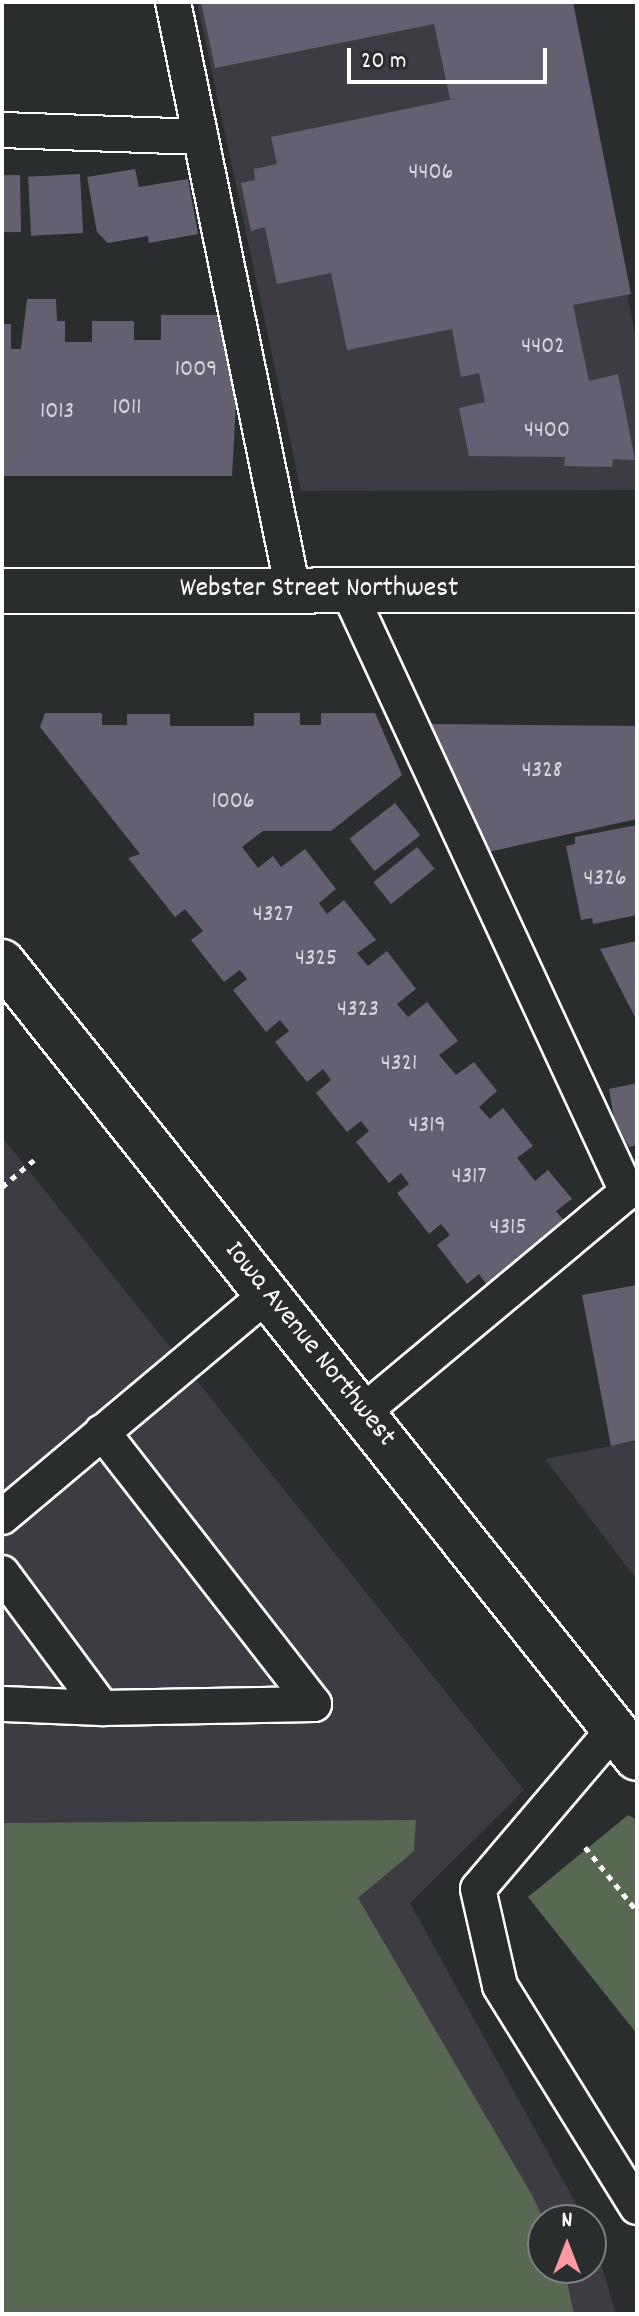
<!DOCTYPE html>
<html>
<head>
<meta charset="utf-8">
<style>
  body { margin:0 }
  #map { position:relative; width:639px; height:2316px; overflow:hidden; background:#2a2d2e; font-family:Dekko,sans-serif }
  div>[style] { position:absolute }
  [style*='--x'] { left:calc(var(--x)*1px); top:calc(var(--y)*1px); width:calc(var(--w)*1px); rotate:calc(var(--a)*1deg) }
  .built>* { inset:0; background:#3c3c42 }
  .green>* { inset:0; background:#586852 }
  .building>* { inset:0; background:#656071; transform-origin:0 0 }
  .path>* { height:5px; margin-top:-2.5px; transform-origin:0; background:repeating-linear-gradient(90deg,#fff 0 6px,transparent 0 12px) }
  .roads { filter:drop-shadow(2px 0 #fff) drop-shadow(-2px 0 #fff) drop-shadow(0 2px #fff) drop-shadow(0 -2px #fff) }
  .lane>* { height:34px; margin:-17px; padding:0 17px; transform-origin:17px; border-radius:17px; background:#2a2d2e }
  .street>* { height:44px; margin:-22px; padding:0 22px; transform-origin:22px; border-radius:22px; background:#2a2d2e }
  span { translate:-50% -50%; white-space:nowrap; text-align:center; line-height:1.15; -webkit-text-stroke:6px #2a2d2e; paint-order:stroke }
  .number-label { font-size:24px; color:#d8d7dc }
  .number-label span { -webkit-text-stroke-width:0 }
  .street-label { font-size:28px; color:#fff }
  .frame { position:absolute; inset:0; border:4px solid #fff; pointer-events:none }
  .north { position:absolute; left:527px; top:2204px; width:80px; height:80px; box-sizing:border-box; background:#2a2d2e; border:2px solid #7f8182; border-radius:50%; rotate:0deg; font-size:22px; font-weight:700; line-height:32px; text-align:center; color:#fff }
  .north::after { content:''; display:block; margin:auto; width:28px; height:36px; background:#ff9aa2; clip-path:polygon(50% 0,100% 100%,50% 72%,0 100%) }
  .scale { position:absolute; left:347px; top:48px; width:200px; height:36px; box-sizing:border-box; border:4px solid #fff; border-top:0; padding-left:10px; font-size:24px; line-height:28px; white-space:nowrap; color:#fff; -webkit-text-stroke:6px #2a2d2e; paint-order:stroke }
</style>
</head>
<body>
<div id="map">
  <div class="built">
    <div style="clip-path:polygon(197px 2px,569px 2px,637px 344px,637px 490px,301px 491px)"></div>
    <div style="clip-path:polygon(2px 1137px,524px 1790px,410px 1903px,585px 2220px,543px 2220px,543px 2268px,591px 2268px,591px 2231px,616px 2314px,2px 2314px)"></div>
    <div style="clip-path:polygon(637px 1441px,637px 1580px,545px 1459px)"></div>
  </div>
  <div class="green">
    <div style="clip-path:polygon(628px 1815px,637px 1820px,637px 2034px,528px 1897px)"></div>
    <div style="clip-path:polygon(416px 1820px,414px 1851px,358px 1898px,532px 2195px,544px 2220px,543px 2268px,564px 2268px,574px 2314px,2px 2314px,2px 1823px)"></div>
  </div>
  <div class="building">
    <div style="clip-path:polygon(201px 2px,573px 2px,631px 294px,573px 305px,589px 381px,618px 374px,635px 460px,613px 459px,612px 467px,564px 466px,565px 457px,469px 456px,459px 408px,485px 402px,479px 373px,461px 377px,452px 329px,347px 350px,331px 273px,277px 284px,265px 227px,251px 231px,241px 183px,255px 180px,254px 169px,277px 164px,271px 137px,459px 98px,450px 99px,434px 24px,215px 68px)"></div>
    <div style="clip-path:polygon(135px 169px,139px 187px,188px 179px,198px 234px,149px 243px,148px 236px,108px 243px,97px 232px,87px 177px)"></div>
    <div style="left:80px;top:174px;width:59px;height:52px;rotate:87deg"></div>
    <div style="left:20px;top:175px;width:57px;height:18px;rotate:89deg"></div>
    <div style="clip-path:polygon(27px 299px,56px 299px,57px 321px,65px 321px,65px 342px,92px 342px,92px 321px,134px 321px,134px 340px,161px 340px,161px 315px,217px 315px,236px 402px,232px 476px,2px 476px,2px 324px,11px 324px,11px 349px,21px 349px)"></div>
    <div style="clip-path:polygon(45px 713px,102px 713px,102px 725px,127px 725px,127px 714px,170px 714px,170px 726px,254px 726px,254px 713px,300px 713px,300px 725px,321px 725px,321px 713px,375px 713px,402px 775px,331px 831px,263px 831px,242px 847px,258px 868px,273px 856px,281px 867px,305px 849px,336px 889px,319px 903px,327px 914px,344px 900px,376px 940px,357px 953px,368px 966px,387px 951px,416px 989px,397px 1004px,408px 1017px,427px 1002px,458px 1041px,439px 1055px,456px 1075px,474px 1062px,497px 1091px,479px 1107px,490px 1119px,503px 1108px,533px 1146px,517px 1158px,535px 1181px,548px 1170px,572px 1199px,556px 1211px,566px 1223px,487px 1285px,479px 1274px,467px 1284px,437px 1245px,450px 1235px,441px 1224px,429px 1234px,397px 1193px,409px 1184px,401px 1173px,389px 1183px,356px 1142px,369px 1131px,361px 1121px,347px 1132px,316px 1093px,331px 1080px,323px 1069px,307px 1082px,275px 1042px,289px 1031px,280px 1020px,266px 1032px,233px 990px,247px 979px,240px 970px,224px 982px,191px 940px,203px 931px,185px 909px,175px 917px,128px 858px,140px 854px,40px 727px)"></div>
    <div style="clip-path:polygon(427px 724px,637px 726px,637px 819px,479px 854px)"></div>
    <div style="left:395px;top:803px;width:41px;height:58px;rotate:52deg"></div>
    <div style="clip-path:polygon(637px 825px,637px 915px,593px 924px,592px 918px,581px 920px,566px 846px,575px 844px,575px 837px)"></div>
    <div style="left:417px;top:847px;width:28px;height:56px;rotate:51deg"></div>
    <div style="clip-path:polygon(637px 941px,637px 1021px,600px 949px)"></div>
    <div style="clip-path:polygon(637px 1083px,637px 1145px,629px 1147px,614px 1118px,609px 1089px)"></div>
    <div style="clip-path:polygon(637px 1285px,637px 1440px,611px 1446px,582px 1295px)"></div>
  </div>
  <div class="path">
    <div style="--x:2;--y:1187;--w:42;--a:-40.2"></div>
    <div style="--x:585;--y:1847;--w:82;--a:50.9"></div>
  </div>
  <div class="roads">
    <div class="lane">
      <div style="--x:173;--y:2;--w:600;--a:78.47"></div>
      <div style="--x:2;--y:130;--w:198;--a:2"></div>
      <div style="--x:348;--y:590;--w:664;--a:65.13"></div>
      <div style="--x:627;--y:1192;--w:344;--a:140.2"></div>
      <div style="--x:2;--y:1517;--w:347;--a:-40"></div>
      <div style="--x:2;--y:1573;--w:168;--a:53.5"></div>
      <div style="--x:102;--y:1708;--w:212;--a:-1.1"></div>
      <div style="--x:314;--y:1704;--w:345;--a:-127.9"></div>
      <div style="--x:2;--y:1704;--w:100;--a:2.3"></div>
      <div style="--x:615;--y:1728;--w:211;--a:130.4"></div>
      <div style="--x:478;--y:1889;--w:99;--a:77.2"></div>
      <div style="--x:500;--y:1986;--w:260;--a:58.2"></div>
    </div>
    <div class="street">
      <div style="--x:2;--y:591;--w:635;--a:-0.09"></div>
      <div style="--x:2;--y:962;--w:1018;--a:51.42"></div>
    </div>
  </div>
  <div class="number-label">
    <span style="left:431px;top:174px">4406</span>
    <span style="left:543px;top:348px">4402</span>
    <span style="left:196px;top:371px">1009</span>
    <span style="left:127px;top:409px">1011</span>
    <span style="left:57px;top:413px">1013</span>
    <span style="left:547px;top:432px">4400</span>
    <span style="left:542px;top:772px">4328</span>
    <span style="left:233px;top:803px">1006</span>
    <span style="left:605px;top:880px">4326</span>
    <span style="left:273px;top:916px">4327</span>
    <span style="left:316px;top:960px">4325</span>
    <span style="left:358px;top:1011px">4323</span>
    <span style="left:399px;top:1065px">4321</span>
    <span style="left:427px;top:1127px">4319</span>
    <span style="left:469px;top:1178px">4317</span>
    <span style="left:508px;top:1229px">4315</span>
  </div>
  <div class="street-label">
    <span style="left:319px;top:590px">Webster Street Northwest</span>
    <span style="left:309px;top:1345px;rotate:51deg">Iowa Avenue Northwest</span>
  </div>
  <div class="frame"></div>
  <div class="north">N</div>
  <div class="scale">20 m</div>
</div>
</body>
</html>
